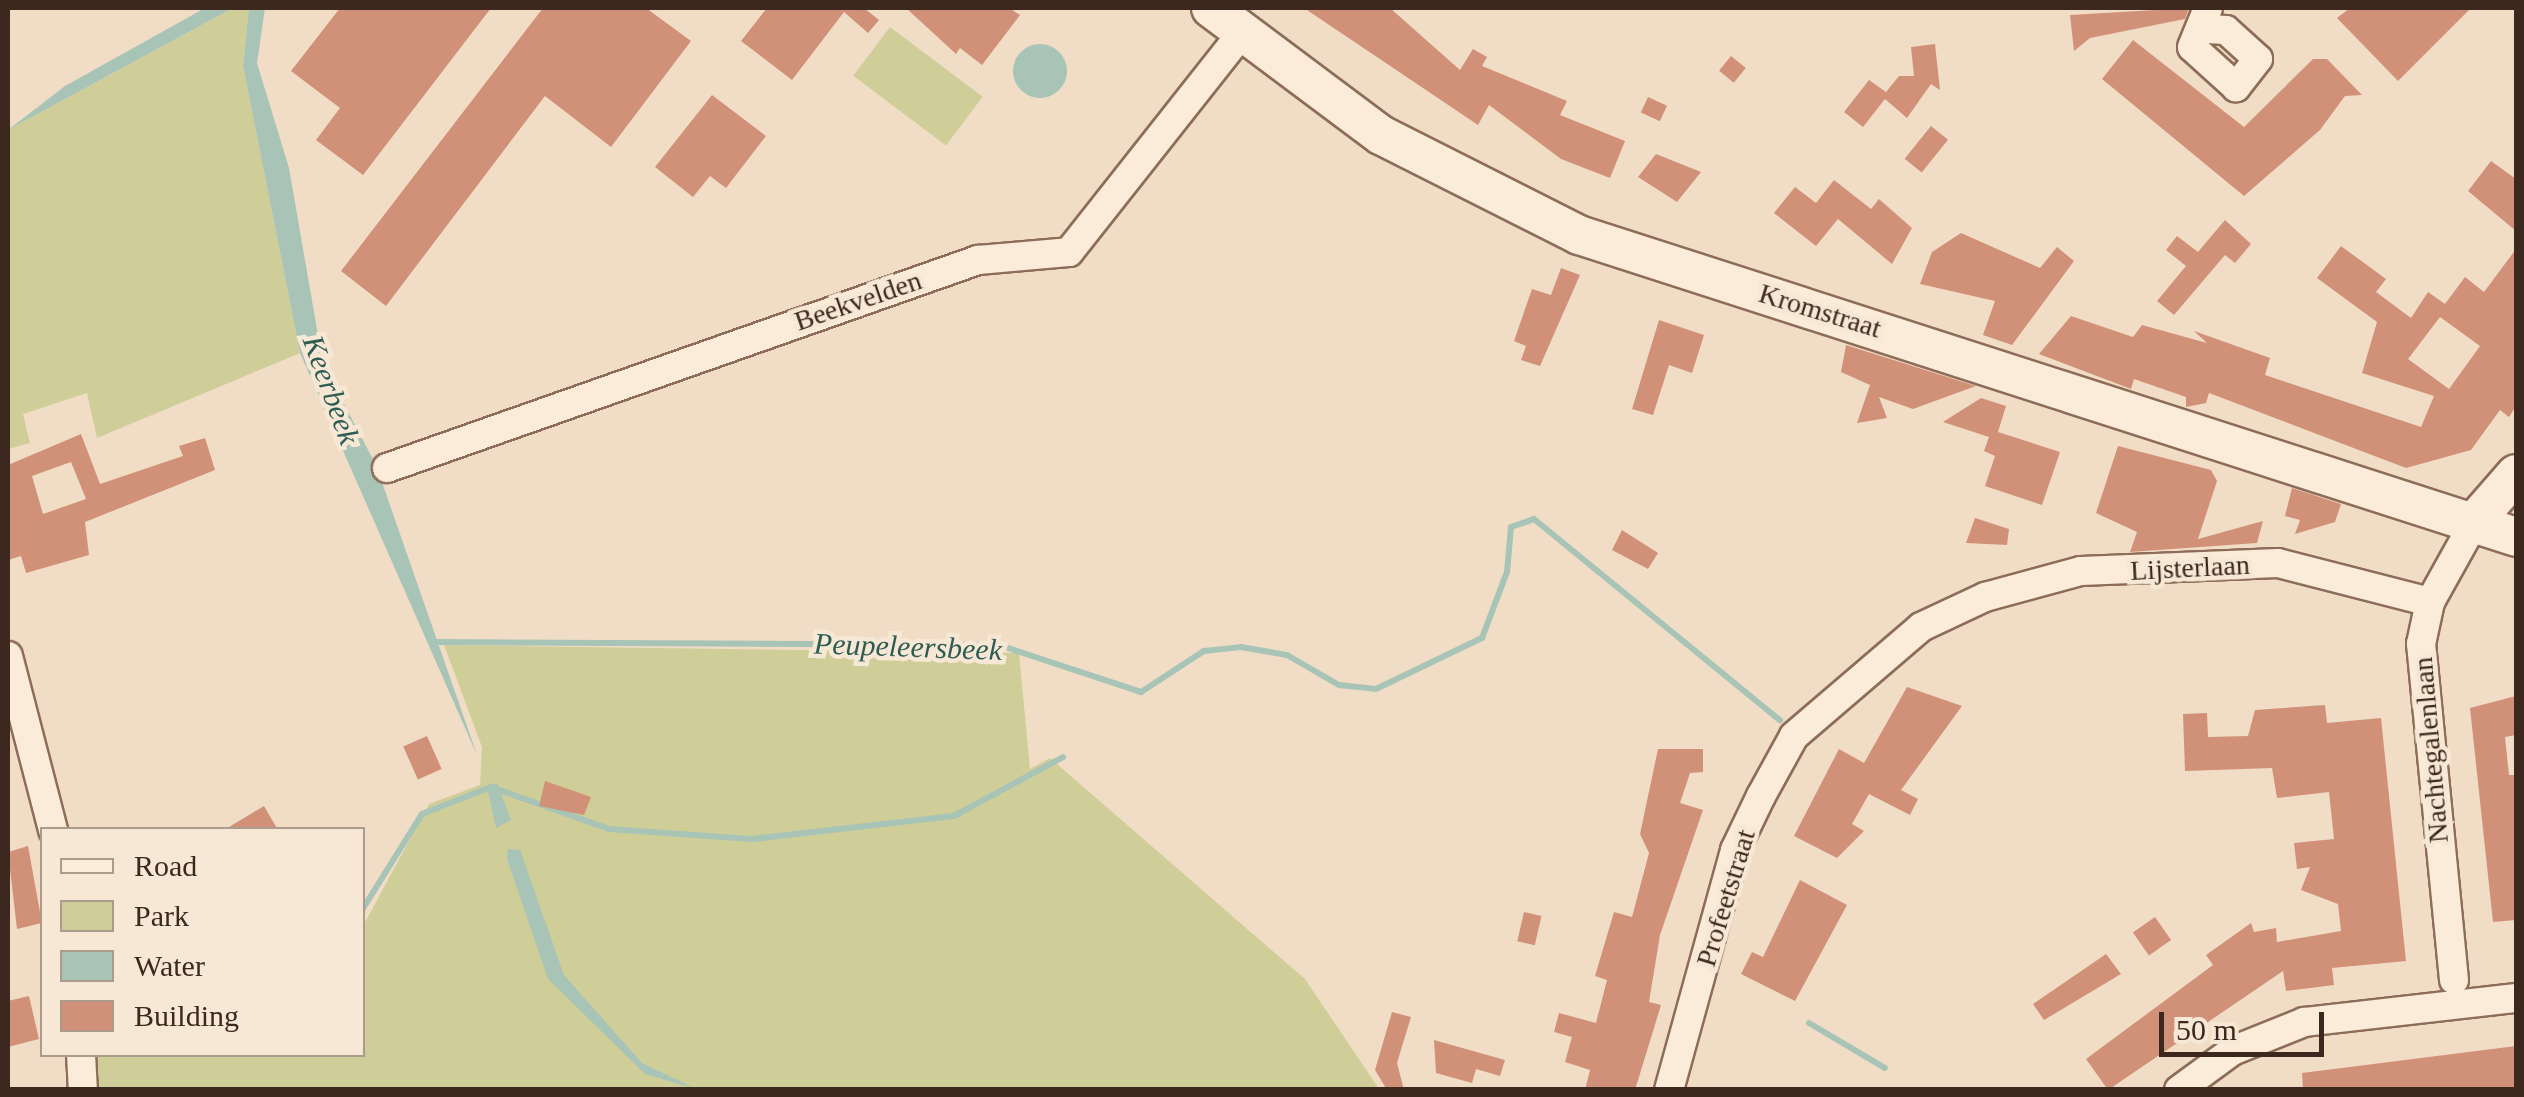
<!DOCTYPE html>
<html>
<head>
<meta charset="utf-8">
<style>
  body { margin:0 }
  #map { position:relative; width:2524px; height:1097px; overflow:hidden; background:#f1ddc5; font-family:Georgia,serif }
  div>[style] { position:absolute }
  [style*='--x'] { left:calc(var(--x)*1px); top:calc(var(--y)*1px); width:calc(var(--w)*1px); rotate:calc(var(--a)*1deg) }
  .green>* { inset:0; background:#d0ce98; transform-origin:0 0 }
  .water>* { inset:0; background:#a7c4b7 }
  .round { border-radius:50% }
  .stream>* { height:6px; margin:-3px; padding:0 3px; transform-origin:3px; border-radius:3px; background:#a7c4b7 }
  .building>* { inset:0; background:#d19179; transform-origin:0 0 }
  .roads { filter:drop-shadow(2px 0 #8d6d59) drop-shadow(-2px 0 #8d6d59) drop-shadow(0 2px #8d6d59) drop-shadow(0 -2px #8d6d59) }
  .street>* { height:28px; margin:-14px; padding:0 14px; transform-origin:14px; border-radius:14px; background:#fbecd9 }
  .secondary>* { height:38px; margin:-19px; padding:0 19px; transform-origin:19px; border-radius:19px; background:#fbecd9 }
  span { translate:-50% -50%; white-space:nowrap; text-align:center; line-height:1.15; -webkit-text-stroke:9px #f7e8d5; paint-order:stroke }
  .street-label { font-size:28px; color:#3c281e }
  .water-label { font-size:30px; color:#2d5c53; font-style:italic }
  .frame { position:absolute; inset:0; border:10px solid #3c281e; pointer-events:none }
  .legend { position:absolute; left:40px; top:827px; width:325px; height:230px; box-sizing:border-box; background:#f7e8d5; border:2px solid #ac9b8c; margin:0; padding:12px 18px; list-style:none; font-size:30px; color:#3c281e }
  .legend li { display:flex; align-items:center; gap:20px; height:50px }
  .legend b { width:50px; border:2px solid #ac9b8c }
  .scale { position:absolute; left:2159px; top:1012px; width:165px; height:45px; box-sizing:border-box; border:5px solid #3c281e; border-top:0; padding-left:12px; font-size:30px; line-height:35px; white-space:nowrap; color:#3c281e; -webkit-text-stroke:8px #f7e8d5; paint-order:stroke }
</style>
</head>
<body>
<div id="map">
  <div class="green">
    <div style="clip-path:polygon(233px 8px,249px 8px,243px 66px,300px 353px,97px 438px,87px 393px,23px 414px,30px 443px,8px 449px,8px 130px)"></div>
    <div style="left:890px;top:27px;width:116px;height:61px;rotate:37deg"></div>
    <div style="clip-path:polygon(444px 645px,1019px 653px,1030px 769px,1050px 758px,1305px 979px,1379px 1089px,89px 1090px,87px 1055px,362px 1054px,363px 926px,429px 804px,480px 785px,482px 747px)"></div>
  </div>
  <div class="water">
    <div style="clip-path:polygon(205px 8px,233px 8px,8px 130px,65px 86px)"></div>
    <div style="clip-path:polygon(249px 8px,265px 8px,257px 63px,289px 168px,323px 364px,376px 465px,477px 755px,300px 353px,243px 66px)"></div>
    <div class="round" style="left:1013px;top:44px;width:54px;height:54px"></div>
    <div style="clip-path:polygon(497px 783px,511px 820px,496px 828px,487px 787px)"></div>
    <div style="clip-path:polygon(520px 850px,564px 975px,642px 1063px,696px 1089px,645px 1074px,548px 979px,507px 859px,508px 849px)"></div>
  </div>
  <div class="stream">
    <div style="--x:435;--y:642;--w:564;--a:0.3"></div>
    <div style="--x:999;--y:645;--w:150;--a:18.3"></div>
    <div style="--x:1141;--y:692;--w:75;--a:-33.1"></div>
    <div style="--x:1204;--y:651;--w:37;--a:-6"></div>
    <div style="--x:1241;--y:647;--w:47;--a:9.9"></div>
    <div style="--x:1287;--y:655;--w:60;--a:30"></div>
    <div style="--x:1339;--y:685;--w:37;--a:6"></div>
    <div style="--x:1376;--y:689;--w:118;--a:-25.7"></div>
    <div style="--x:1482;--y:638;--w:71;--a:-69.3"></div>
    <div style="--x:1507;--y:572;--w:45;--a:-84.9"></div>
    <div style="--x:1511;--y:527;--w:24;--a:-19"></div>
    <div style="--x:1534;--y:519;--w:318;--a:39.3"></div>
    <div style="--x:362;--y:910;--w:113;--a:-58"></div>
    <div style="--x:422;--y:814;--w:74;--a:-21.4"></div>
    <div style="--x:491;--y:787;--w:125;--a:19.6"></div>
    <div style="--x:609;--y:829;--w:143;--a:4"></div>
    <div style="--x:752;--y:839;--w:203;--a:-6.5"></div>
    <div style="--x:954;--y:816;--w:124;--a:-28.4"></div>
    <div style="--x:1809;--y:1023;--w:88;--a:30.6"></div>
  </div>
  <div class="building">
    <div style="clip-path:polygon(340px 8px,491px 8px,363px 175px,316px 140px,340px 108px,291px 71px)"></div>
    <div style="clip-path:polygon(543px 8px,646px 8px,691px 41px,611px 147px,545px 96px,386px 306px,341px 271px)"></div>
    <div style="clip-path:polygon(767px 8px,864px 8px,879px 20px,868px 33px,844px 12px,792px 80px,741px 41px)"></div>
    <div style="clip-path:polygon(906px 8px,1009px 8px,1020px 15px,982px 65px,960px 48px,956px 54px)"></div>
    <div style="clip-path:polygon(1304px 8px,1390px 8px,1460px 70px,1473px 49px,1487px 57px,1482px 66px,1567px 101px,1560px 115px,1625px 141px,1610px 178px,1561px 159px,1489px 105px,1478px 125px)"></div>
    <div style="clip-path:polygon(2189px 8px,2185px 19px,2090px 38px,2074px 51px,2070px 15px)"></div>
    <div style="clip-path:polygon(2350px 8px,2471px 8px,2398px 81px,2337px 18px)"></div>
    <div style="clip-path:polygon(2133px 40px,2244px 127px,2313px 59px,2327px 59px,2362px 95px,2345px 96px,2320px 130px,2244px 196px,2102px 79px)"></div>
    <div style="clip-path:polygon(1935px 44px,1940px 90px,1931px 84px,1907px 118px,1885px 99px,1863px 127px,1844px 112px,1869px 80px,1886px 92px,1899px 76px,1914px 76px,1911px 47px)"></div>
    <div style="left:1731px;top:56px;width:19px;height:19px;rotate:39deg"></div>
    <div style="clip-path:polygon(712px 95px,766px 136px,726px 188px,710px 176px,693px 197px,655px 167px)"></div>
    <div style="left:1648px;top:97px;width:21px;height:17px;rotate:25deg"></div>
    <div style="left:1931px;top:126px;width:22px;height:42px;rotate:39deg"></div>
    <div style="clip-path:polygon(1656px 154px,1701px 172px,1677px 202px,1638px 177px)"></div>
    <div style="clip-path:polygon(2491px 161px,2516px 179px,2516px 231px,2468px 191px)"></div>
    <div style="clip-path:polygon(1834px 180px,1871px 209px,1879px 199px,1912px 228px,1892px 264px,1838px 219px,1816px 246px,1774px 213px,1795px 187px,1816px 203px)"></div>
    <div style="clip-path:polygon(2225px 220px,2251px 244px,2235px 263px,2225px 255px,2174px 315px,2157px 301px,2186px 266px,2166px 250px,2177px 236px,2198px 252px)"></div>
    <div style="clip-path:polygon(1961px 233px,2040px 268px,2057px 247px,2074px 261px,2012px 345px,1983px 335px,1995px 301px,1920px 284px,1932px 252px)"></div>
    <div style="clip-path:polygon(evenodd,2341px 246px,2386px 279px,2376px 292px,2411px 318px,2428px 292px,2445px 304px,2465px 277px,2484px 292px,2516px 249px,2516px 406px,2509px 417px,2500px 410px,2471px 450px,2406px 468px,2209px 393px,2206px 403px,2186px 407px,2186px 397px,2134px 379px,2131px 389px,2039px 354px,2071px 316px,2133px 337px,2142px 325px,2207px 343px,2194px 331px,2270px 358px,2265px 375px,2421px 427px,2434px 396px,2362px 373px,2377px 322px,2317px 278px,2341px 246px,2440px 317px,2480px 346px,2449px 389px,2408px 359px,2440px 317px)"></div>
    <div style="clip-path:polygon(1561px 268px,1580px 275px,1540px 366px,1521px 360px,1526px 346px,1514px 341px,1532px 289px,1551px 295px)"></div>
    <div style="clip-path:polygon(1659px 320px,1704px 335px,1692px 373px,1669px 365px,1653px 415px,1632px 409px)"></div>
    <div style="clip-path:polygon(1846px 345px,1976px 386px,1913px 409px,1879px 397px,1887px 418px,1857px 423px,1870px 385px,1841px 372px)"></div>
    <div style="clip-path:polygon(1981px 398px,2006px 406px,1998px 432px,2060px 452px,2042px 505px,1985px 486px,1995px 456px,1984px 451px,1989px 437px,1943px 422px)"></div>
    <div style="clip-path:polygon(evenodd,81px 434px,100px 484px,183px 456px,179px 446px,205px 438px,215px 470px,85px 522px,89px 555px,26px 573px,21px 556px,8px 560px,8px 465px,81px 434px,71px 462px,86px 499px,43px 514px,32px 476px,71px 462px)"></div>
    <div style="clip-path:polygon(2118px 446px,2211px 470px,2217px 481px,2198px 539px,2263px 521px,2257px 543px,2130px 552px,2137px 532px,2096px 513px)"></div>
    <div style="clip-path:polygon(2292px 488px,2341px 504px,2335px 522px,2295px 534px,2300px 520px,2285px 516px)"></div>
    <div style="clip-path:polygon(1975px 518px,2009px 529px,2007px 545px,1966px 543px)"></div>
    <div style="clip-path:polygon(1622px 530px,1658px 553px,1648px 569px,1612px 550px)"></div>
    <div style="clip-path:polygon(1907px 687px,1962px 706px,1901px 790px,1918px 799px,1910px 815px,1869px 794px,1852px 824px,1864px 831px,1837px 858px,1794px 836px,1839px 749px,1864px 763px)"></div>
    <div style="clip-path:polygon(2516px 696px,2516px 735px,2505px 737px,2509px 775px,2516px 775px,2516px 920px,2493px 922px,2470px 708px)"></div>
    <div style="clip-path:polygon(2325px 705px,2327px 723px,2381px 718px,2406px 961px,2332px 968px,2334px 985px,2286px 991px,2283px 971px,2108px 1090px,2086px 1059px,2213px 965px,2206px 955px,2251px 923px,2254px 932px,2276px 928px,2277px 942px,2341px 931px,2338px 904px,2301px 890px,2310px 867px,2297px 869px,2294px 843px,2334px 839px,2329px 792px,2277px 798px,2272px 768px,2185px 771px,2183px 714px,2207px 713px,2208px 737px,2248px 736px,2255px 710px)"></div>
    <div style="left:427px;top:736px;width:36px;height:26px;rotate:66deg"></div>
    <div style="clip-path:polygon(1658px 749px,1703px 749px,1703px 772px,1690px 773px,1680px 803px,1703px 810px,1660px 935px,1649px 1002px,1661px 1005px,1635px 1090px,1585px 1090px,1590px 1070px,1565px 1062px,1572px 1037px,1554px 1032px,1559px 1013px,1596px 1023px,1607px 980px,1595px 976px,1614px 912px,1632px 917px,1649px 853px,1640px 834px)"></div>
    <div style="clip-path:polygon(545px 781px,591px 797px,584px 815px,539px 806px)"></div>
    <div style="clip-path:polygon(264px 806px,278px 830px,224px 830px)"></div>
    <div style="clip-path:polygon(28px 846px,42px 923px,17px 929px,8px 852px)"></div>
    <div style="clip-path:polygon(1800px 880px,1847px 905px,1795px 1001px,1741px 974px,1752px 952px,1763px 957px)"></div>
    <div style="left:1524px;top:912px;width:18px;height:30px;rotate:13deg"></div>
    <div style="left:2155px;top:917px;width:28px;height:27px;rotate:55deg"></div>
    <div style="clip-path:polygon(2106px 954px,2121px 974px,2044px 1020px,2033px 1004px)"></div>
    <div style="clip-path:polygon(29px 996px,39px 1039px,8px 1047px,8px 1001px)"></div>
    <div style="clip-path:polygon(1392px 1012px,1411px 1017px,1397px 1063px,1404px 1090px,1387px 1090px,1375px 1070px)"></div>
    <div style="clip-path:polygon(1434px 1040px,1505px 1060px,1500px 1076px,1476px 1069px,1472px 1083px,1436px 1073px)"></div>
    <div style="clip-path:polygon(2516px 1046px,2516px 1090px,2303px 1090px,2302px 1073px)"></div>
  </div>
  <div class="roads">
    <div class="street">
      <div style="--x:2206;--y:29;--w:20;--a:3"></div>
      <div style="--x:2226;--y:30;--w:43;--a:42.2"></div>
      <div style="--x:2258;--y:59;--w:36;--a:128"></div>
      <div style="--x:2236;--y:87;--w:59;--a:-137.7"></div>
      <div style="--x:2192;--y:47;--w:42;--a:-67.7"></div>
      <div style="--x:387;--y:468;--w:627;--a:-19.39"></div>
      <div style="--x:978;--y:260;--w:91;--a:-5"></div>
      <div style="--x:1069;--y:252;--w:280;--a:-51.7"></div>
      <div style="--x:8;--y:656;--w:180;--a:75.5"></div>
      <div style="--x:2454;--y:980;--w:338;--a:-95.6"></div>
      <div style="--x:2421;--y:644;--w:43;--a:-77.9"></div>
      <div style="--x:2430;--y:602;--w:93;--a:-60.9"></div>
      <div style="--x:81;--y:1054;--w:36;--a:87"></div>
      <div style="--x:1669;--y:1090;--w:249;--a:-74.6"></div>
      <div style="--x:1735;--y:850;--w:60;--a:-64.3"></div>
      <div style="--x:1761;--y:796;--w:68;--a:-61.2"></div>
      <div style="--x:1794;--y:736;--w:167;--a:-40.6"></div>
      <div style="--x:1921;--y:627;--w:71;--a:-25.1"></div>
      <div style="--x:1985;--y:597;--w:99;--a:-15.2"></div>
      <div style="--x:2081;--y:571;--w:197;--a:-2.3"></div>
      <div style="--x:2278;--y:563;--w:157;--a:14.4"></div>
      <div style="--x:2179;--y:1090;--w:66;--a:-36.3"></div>
      <div style="--x:2232;--y:1051;--w:78;--a:-21.9"></div>
      <div style="--x:2304;--y:1022;--w:213;--a:-6.5"></div>
    </div>
    <div class="secondary">
      <div style="--x:1211;--y:8;--w:212;--a:36.8"></div>
      <div style="--x:1381;--y:135;--w:222;--a:26.8"></div>
      <div style="--x:1579;--y:235;--w:984;--a:17.86"></div>
      <div style="--x:2475;--y:521;--w:62;--a:-48.9"></div>
    </div>
  </div>
  <div class="street-label">
    <span style="left:858px;top:301px;rotate:-19deg">Beekvelden</span>
    <span style="left:1820px;top:311px;rotate:17deg">Kromstraat</span>
    <span style="left:2190px;top:568px;rotate:-3deg">Lijsterlaan</span>
    <span style="left:2431px;top:750px;rotate:-95deg">Nachtegalenlaan</span>
    <span style="left:1726px;top:898px;rotate:-73deg">Profeetstraat</span>
  </div>
  <div class="water-label">
    <span style="left:331px;top:390px;rotate:70deg">Keerbeek</span>
    <span style="left:908px;top:647px;rotate:2deg">Peupeleersbeek</span>
  </div>
  <div class="frame"></div>
  <ul class="legend">
  <li><b style="height:12px;background:#fbecd9"></b>Road</li>
  <li><b style="height:28px;background:#d0ce98"></b>Park</li>
  <li><b style="height:28px;background:#a7c4b7"></b>Water</li>
  <li><b style="height:28px;background:#d19179"></b>Building</li>
  </ul>
  <div class="scale">50 m</div>
</div>
</body>
</html>
